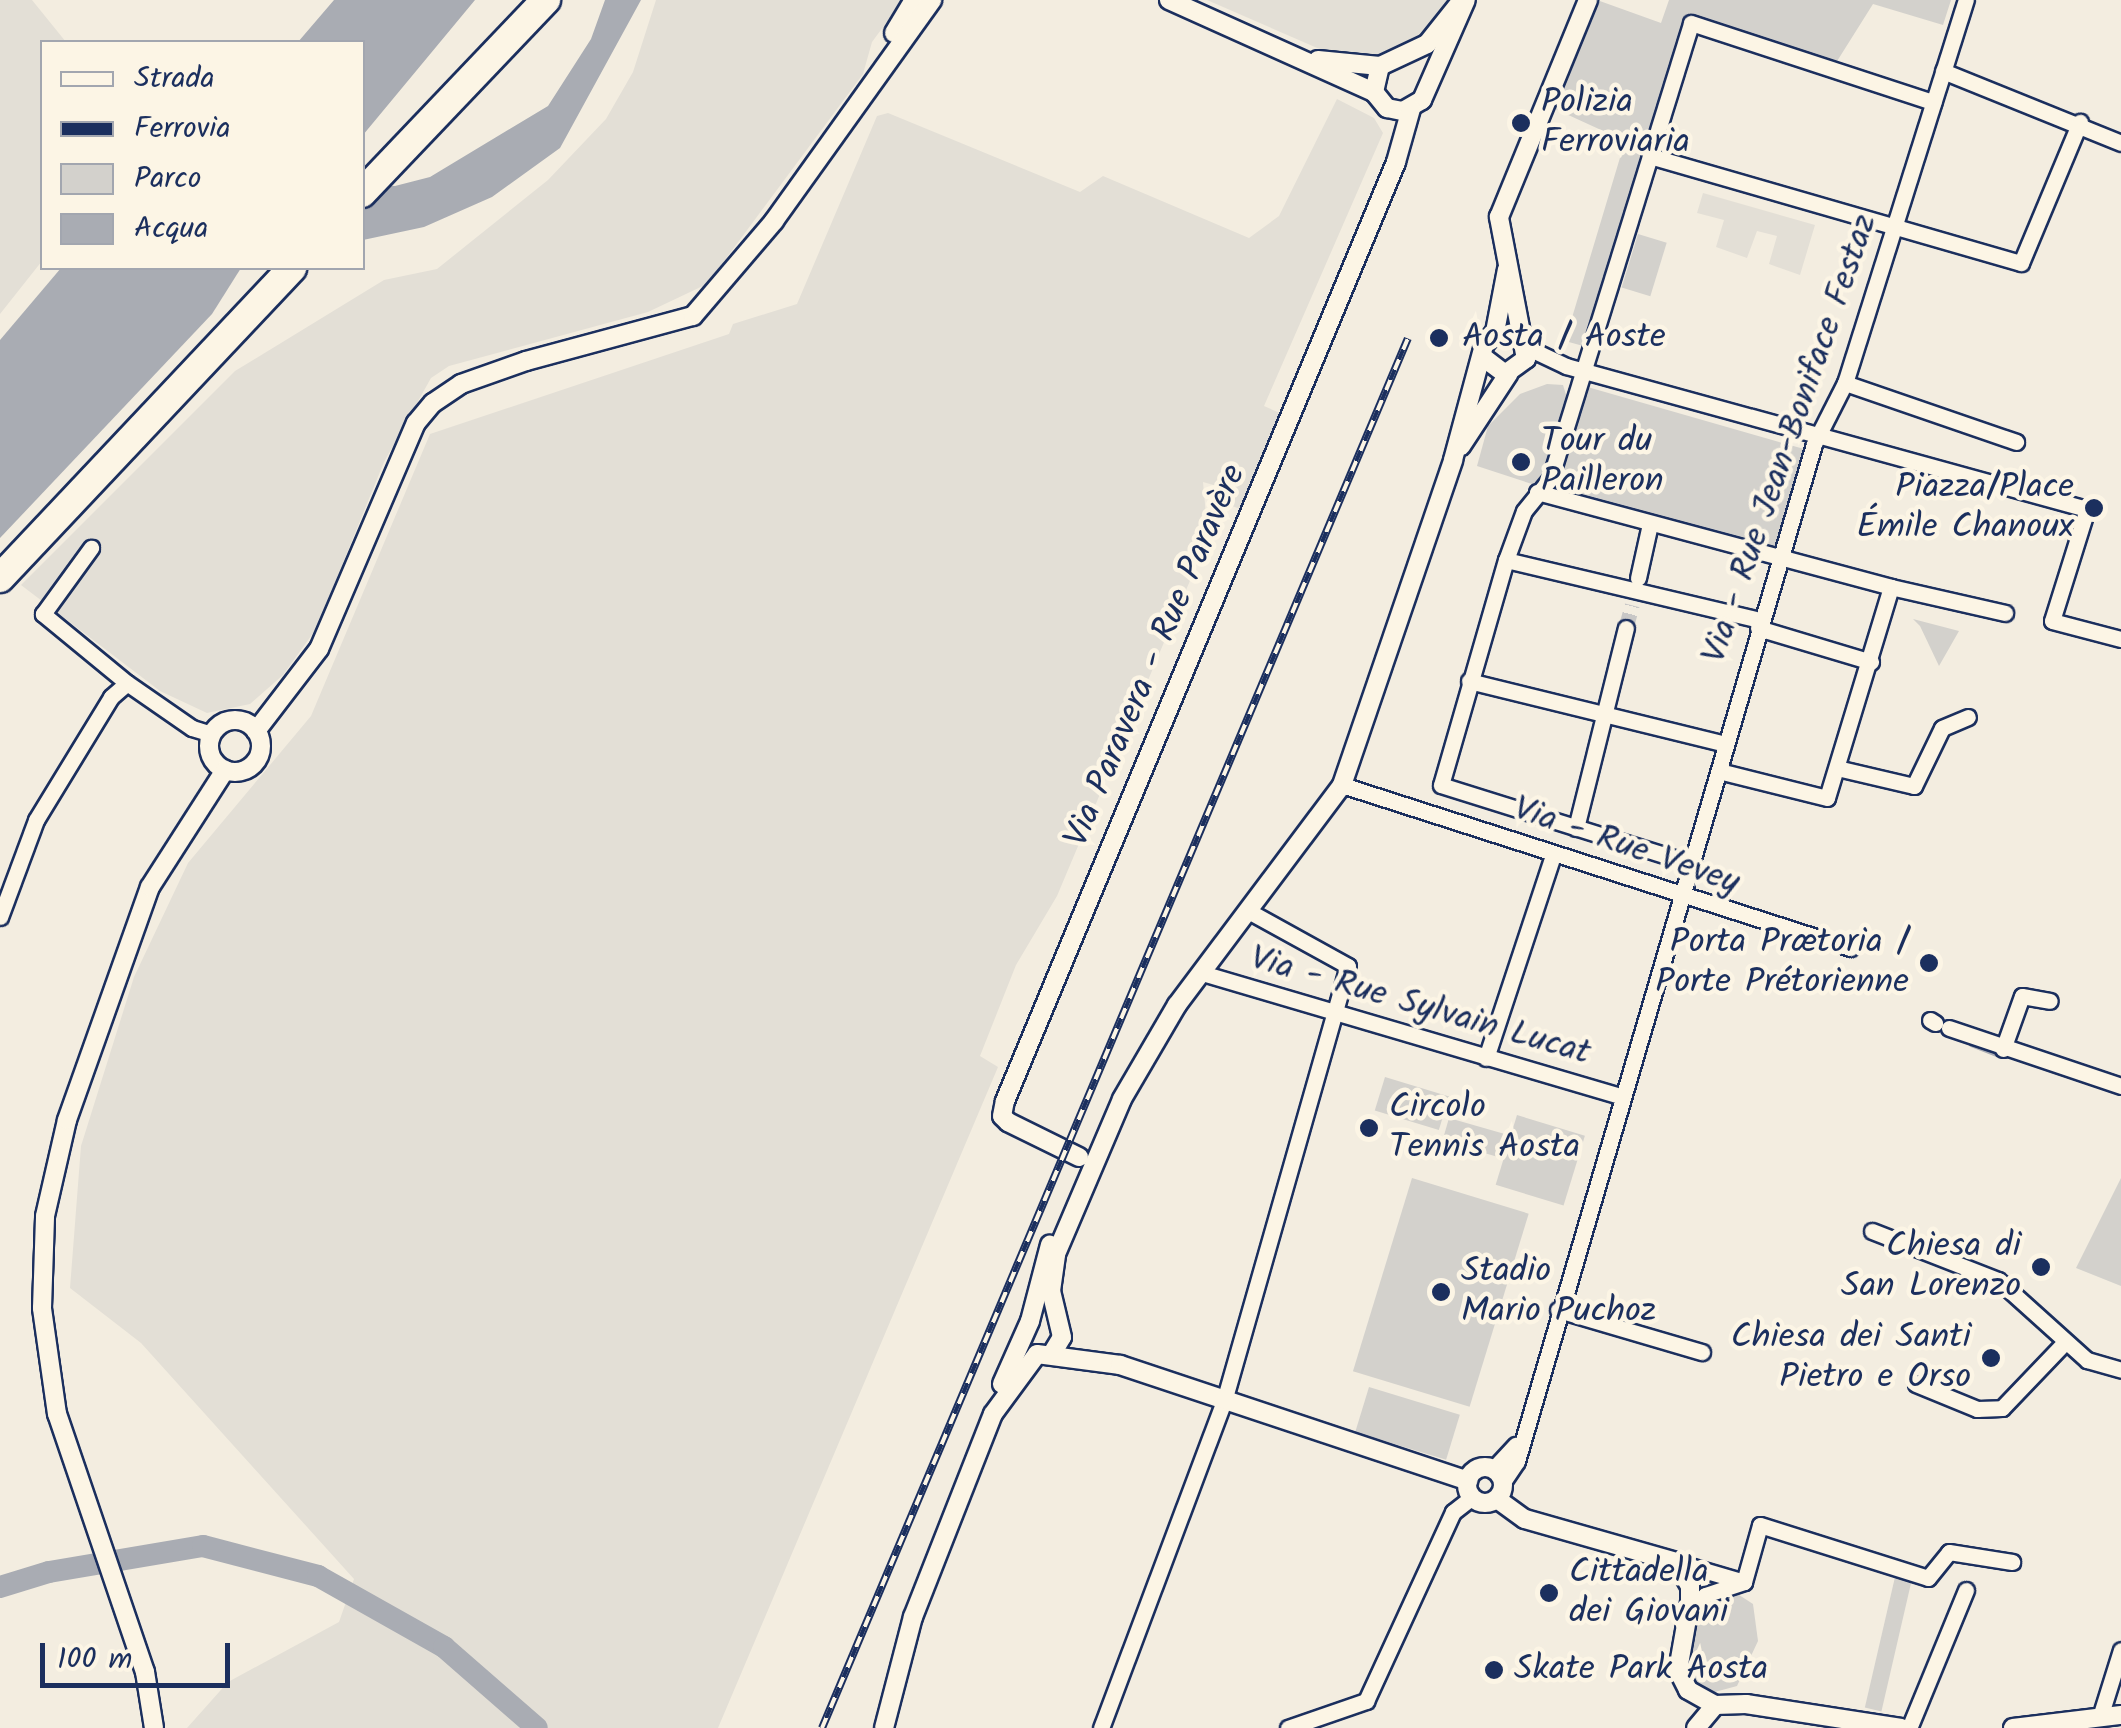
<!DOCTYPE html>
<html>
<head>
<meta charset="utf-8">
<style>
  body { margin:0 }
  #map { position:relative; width:2121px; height:1728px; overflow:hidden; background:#f3ede0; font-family:Kalam,sans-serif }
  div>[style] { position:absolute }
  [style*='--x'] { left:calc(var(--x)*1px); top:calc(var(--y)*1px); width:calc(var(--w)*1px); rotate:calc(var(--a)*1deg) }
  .built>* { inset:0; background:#e3dfd6 }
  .green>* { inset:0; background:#d3d1cc; transform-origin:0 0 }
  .water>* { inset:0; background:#a9acb3 }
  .stream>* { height:4px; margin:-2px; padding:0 2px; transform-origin:2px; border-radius:2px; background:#a9acb3 }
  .river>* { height:22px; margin:-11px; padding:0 11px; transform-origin:11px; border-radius:11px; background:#a9acb3 }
  .minor-tunnel>* { height:15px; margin-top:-7.5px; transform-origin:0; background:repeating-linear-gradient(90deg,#c8c7c6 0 15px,transparent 0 23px) }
  .roads { filter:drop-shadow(2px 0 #1b2f5e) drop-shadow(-2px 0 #1b2f5e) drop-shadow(0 2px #1b2f5e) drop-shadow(0 -2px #1b2f5e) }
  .minor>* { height:15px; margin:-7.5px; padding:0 7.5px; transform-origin:7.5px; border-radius:7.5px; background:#fcf5e5 }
  .tertiary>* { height:18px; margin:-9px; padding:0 9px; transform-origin:9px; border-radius:9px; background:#fcf5e5 }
  .tertiary>.ring { margin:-9px; padding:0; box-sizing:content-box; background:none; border:18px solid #fcf5e5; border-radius:50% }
  .motorway>* { height:28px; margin:-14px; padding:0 14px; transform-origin:14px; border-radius:14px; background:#fcf5e5 }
  .rail>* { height:8px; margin-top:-4px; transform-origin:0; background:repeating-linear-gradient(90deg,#fcf5e5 0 11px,#1b2f5e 0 22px); box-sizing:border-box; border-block:2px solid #1b2f5e }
  .dots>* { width:28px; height:28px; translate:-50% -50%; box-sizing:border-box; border:5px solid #fcf5e5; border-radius:50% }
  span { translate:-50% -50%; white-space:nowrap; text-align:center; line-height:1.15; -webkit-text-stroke:9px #fcf5e5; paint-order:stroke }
  .poi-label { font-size:35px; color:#1b2f5e }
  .left { translate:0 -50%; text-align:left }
  .right { translate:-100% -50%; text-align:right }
  .street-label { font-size:35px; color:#1b2f5e }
  .legend { position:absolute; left:40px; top:40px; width:325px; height:230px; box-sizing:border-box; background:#fcf5e5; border:2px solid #a2a6af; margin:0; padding:12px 18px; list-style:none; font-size:30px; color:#1b2f5e }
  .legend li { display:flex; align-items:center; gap:20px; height:50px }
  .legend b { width:50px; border:2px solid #a2a6af }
  .scale { position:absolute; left:40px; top:1643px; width:190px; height:45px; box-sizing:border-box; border:5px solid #1b2f5e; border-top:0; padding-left:12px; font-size:30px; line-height:35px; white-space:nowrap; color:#1b2f5e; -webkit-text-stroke:8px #fcf5e5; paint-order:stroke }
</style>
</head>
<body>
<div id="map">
  <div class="built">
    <div style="clip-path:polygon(0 0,32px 0,66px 42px,42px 42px,42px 261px,0 314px)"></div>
    <div style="clip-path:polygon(656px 0,903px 0,872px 42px,863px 74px,707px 284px,648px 312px,449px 366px,431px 378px,384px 462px,316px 629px,283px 675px,250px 704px,207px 713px,160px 691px,21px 585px,235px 371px,384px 280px,437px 269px,548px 180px,606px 119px,633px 72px)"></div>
    <div style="clip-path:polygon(1207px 0,1451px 0,1424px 36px,1365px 61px,1338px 57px)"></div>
    <div style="clip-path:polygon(1337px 99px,1374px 118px,1383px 133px,1264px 406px,1282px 414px,1240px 509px,1214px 499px,1217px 486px,1203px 482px,1208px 538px,1057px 896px,1016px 965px,980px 1056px,998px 1067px,718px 1728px,187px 1728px,228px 1682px,339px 1622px,354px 1579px,141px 1343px,70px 1288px,81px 1146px,134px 977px,188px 863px,311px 716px,430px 434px,729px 334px,733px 324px,797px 304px,877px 116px,888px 113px,1080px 192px,1103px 176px,1249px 238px,1279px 216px)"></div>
    <div style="clip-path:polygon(1703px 193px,1815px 225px,1800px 275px,1769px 264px,1777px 236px,1757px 231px,1747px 258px,1716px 247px,1724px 220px,1697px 213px)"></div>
  </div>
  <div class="green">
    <div style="clip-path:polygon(1597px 0,1661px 23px,1669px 0,1951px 0,1943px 25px,1873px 4px,1834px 66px,1688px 18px,1587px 347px,1565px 341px,1625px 141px,1553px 108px)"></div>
    <div style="left:1638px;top:234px;width:30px;height:56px;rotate:17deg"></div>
    <div style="clip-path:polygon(1547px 384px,1563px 385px,1567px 398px,1541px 478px,1532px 484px,1477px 466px,1488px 426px,1520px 394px)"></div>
    <div style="left:1584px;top:386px;width:229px;height:109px;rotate:16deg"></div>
    <div style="clip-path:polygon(1913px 619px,1959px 631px,1939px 666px,1920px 626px)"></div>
    <div style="left:1385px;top:1077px;width:67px;height:35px;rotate:17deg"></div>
    <div style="left:1517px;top:1115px;width:71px;height:73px;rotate:17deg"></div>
    <div style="left:1449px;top:1118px;width:58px;height:24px;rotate:16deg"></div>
    <div style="left:1412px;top:1178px;width:122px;height:202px;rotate:17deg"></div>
    <div style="clip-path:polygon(2121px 1178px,2121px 1286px,2076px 1268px)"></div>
    <div style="left:1369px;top:1387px;width:95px;height:47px;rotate:17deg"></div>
    <div style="left:1895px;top:1577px;width:17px;height:134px;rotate:13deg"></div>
    <div style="clip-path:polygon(1733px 1591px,1753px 1604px,1758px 1641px,1737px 1686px,1711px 1693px,1687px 1678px,1686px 1656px,1702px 1604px)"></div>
  </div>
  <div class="water">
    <div style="clip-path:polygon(334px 0,475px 0,363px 135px,362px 42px,298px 42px)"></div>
    <div style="clip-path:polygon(605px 0,641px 0,560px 148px,492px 197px,424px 227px,363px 240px,363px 184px,395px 186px,430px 177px,548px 106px,591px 39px)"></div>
    <div style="clip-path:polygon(61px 268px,241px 268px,212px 314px,0 538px,0 340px)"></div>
  </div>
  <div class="stream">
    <div style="--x:1971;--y:1045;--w:28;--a:21"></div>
    <div style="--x:2059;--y:1073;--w:20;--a:18"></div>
  </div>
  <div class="river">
    <div style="--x:0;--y:1587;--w:51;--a:-17"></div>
    <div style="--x:49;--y:1572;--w:156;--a:-9.6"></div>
    <div style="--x:203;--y:1546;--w:119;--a:14.6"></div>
    <div style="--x:318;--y:1576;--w:145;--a:29.4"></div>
    <div style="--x:444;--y:1647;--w:123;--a:41.1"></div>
  </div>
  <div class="minor-tunnel">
    <div style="--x:1626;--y:628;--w:24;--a:-75"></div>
  </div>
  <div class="roads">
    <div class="minor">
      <div style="--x:1943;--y:71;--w:192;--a:22"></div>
      <div style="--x:1650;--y:156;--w:386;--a:16.1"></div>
      <div style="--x:2021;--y:263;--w:153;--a:-67.3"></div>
      <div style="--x:1526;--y:347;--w:44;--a:25.4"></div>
      <div style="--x:1566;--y:366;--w:540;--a:15.35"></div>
      <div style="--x:2087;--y:509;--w:117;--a:107.4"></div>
      <div style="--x:2052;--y:621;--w:71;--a:14.6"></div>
      <div style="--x:1845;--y:383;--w:181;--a:19"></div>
      <div style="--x:1537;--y:492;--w:367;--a:15"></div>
      <div style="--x:1891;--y:587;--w:220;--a:106.9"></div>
      <div style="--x:1827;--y:798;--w:111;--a:-166"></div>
      <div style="--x:1506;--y:560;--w:261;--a:13.3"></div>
      <div style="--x:1638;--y:578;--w:55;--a:-77.5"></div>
      <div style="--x:1891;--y:587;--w:117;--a:12.8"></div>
      <div style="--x:1758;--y:628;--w:118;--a:16.7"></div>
      <div style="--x:1469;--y:681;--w:260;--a:13.8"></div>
      <div style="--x:127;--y:683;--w:79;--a:34.7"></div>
      <div style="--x:192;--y:728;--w:21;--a:17"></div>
      <div style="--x:1837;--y:768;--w:79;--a:13.2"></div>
      <div style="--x:1914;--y:786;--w:64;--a:-64.2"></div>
      <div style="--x:1942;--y:728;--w:28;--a:-23"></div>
      <div style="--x:1342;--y:785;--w:534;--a:17.79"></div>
      <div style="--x:1576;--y:828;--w:206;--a:-76"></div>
      <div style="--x:1693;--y:864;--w:264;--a:-162.6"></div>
      <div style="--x:1441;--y:785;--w:234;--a:-73.9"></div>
      <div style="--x:1506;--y:560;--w:52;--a:-69.8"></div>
      <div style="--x:1524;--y:511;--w:41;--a:-50.9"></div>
      <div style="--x:1550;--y:479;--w:477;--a:-72.8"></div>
      <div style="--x:1691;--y:23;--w:255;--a:18.1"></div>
      <div style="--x:0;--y:917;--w:103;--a:-69.6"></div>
      <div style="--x:36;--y:820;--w:144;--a:-58.6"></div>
      <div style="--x:111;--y:697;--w:21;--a:-41"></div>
      <div style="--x:127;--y:683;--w:109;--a:-140.6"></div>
      <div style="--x:43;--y:614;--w:82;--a:-54"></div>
      <div style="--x:1202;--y:973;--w:438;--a:16.4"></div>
      <div style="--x:1930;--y:1020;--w:6;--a:31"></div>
      <div style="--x:1949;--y:1028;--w:182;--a:18.6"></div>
      <div style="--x:2003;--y:1049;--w:56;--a:-70.3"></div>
      <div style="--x:2022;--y:996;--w:28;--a:10"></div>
      <div style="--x:1486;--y:1058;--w:214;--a:-71.7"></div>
      <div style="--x:1872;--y:1231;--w:135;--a:21.3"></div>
      <div style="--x:1998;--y:1280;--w:120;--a:42"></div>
      <div style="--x:2087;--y:1360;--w:35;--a:16"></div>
      <div style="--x:1558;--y:1310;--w:150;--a:16.3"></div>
      <div style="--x:1916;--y:1384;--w:66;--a:22.3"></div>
      <div style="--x:1977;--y:1409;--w:25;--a:-2"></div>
      <div style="--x:2002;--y:1408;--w:91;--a:-46.3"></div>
      <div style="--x:1493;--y:1469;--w:33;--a:-47"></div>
      <div style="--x:1503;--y:1482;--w:25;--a:-56"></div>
      <div style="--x:1517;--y:1461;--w:1059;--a:-73.72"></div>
      <div style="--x:1814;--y:444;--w:68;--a:-63.1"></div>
      <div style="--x:1845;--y:383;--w:402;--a:-72.5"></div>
      <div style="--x:1676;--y:1562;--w:71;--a:16.4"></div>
      <div style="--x:1744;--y:1582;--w:59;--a:-74.3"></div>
      <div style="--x:1760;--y:1525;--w:176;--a:17.5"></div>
      <div style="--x:1928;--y:1578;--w:33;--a:-51"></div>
      <div style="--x:1949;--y:1552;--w:64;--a:9"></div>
      <div style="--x:1689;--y:1617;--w:27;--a:-54"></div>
      <div style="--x:1705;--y:1595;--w:41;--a:-18.4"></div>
      <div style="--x:2100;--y:1717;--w:70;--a:-72.6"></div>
      <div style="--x:1910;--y:1726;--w:147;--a:-67.6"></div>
      <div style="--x:1101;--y:1728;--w:349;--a:-69.4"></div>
      <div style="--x:1224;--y:1401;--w:452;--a:-74.1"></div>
      <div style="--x:1348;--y:966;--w:110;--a:-151.1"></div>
      <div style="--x:1288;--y:1728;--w:83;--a:-19.1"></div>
      <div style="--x:1366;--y:1701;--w:208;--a:-65.3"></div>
      <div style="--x:1453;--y:1512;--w:24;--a:-38"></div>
    </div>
    <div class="tertiary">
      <div style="--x:1169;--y:0;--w:225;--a:24.2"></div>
      <div style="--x:1462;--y:0;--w:56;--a:128.5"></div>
      <div style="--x:1427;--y:44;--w:52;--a:154.9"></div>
      <div style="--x:1380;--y:66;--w:27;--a:103"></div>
      <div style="--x:1374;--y:92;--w:21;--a:51"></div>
      <div style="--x:1387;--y:108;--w:16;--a:11"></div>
      <div style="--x:1403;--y:111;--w:22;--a:-30"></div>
      <div style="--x:1422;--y:100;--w:109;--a:-66.3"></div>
      <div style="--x:894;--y:33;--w:39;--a:-59"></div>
      <div style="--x:1318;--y:60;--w:62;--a:5.5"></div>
      <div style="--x:1484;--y:358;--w:26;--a:37"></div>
      <div style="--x:1505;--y:374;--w:26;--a:-36"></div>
      <div style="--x:1526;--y:359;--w:145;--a:-100.8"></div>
      <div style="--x:1499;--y:217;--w:235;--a:-67.7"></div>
      <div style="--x:1461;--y:446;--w:87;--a:-56.7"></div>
      <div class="ring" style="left:209px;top:720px;width:34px;height:34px"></div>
      <div style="--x:256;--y:731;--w:103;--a:-52.5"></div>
      <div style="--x:319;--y:649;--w:246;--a:-66.8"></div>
      <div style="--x:416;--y:423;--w:26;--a:-50"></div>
      <div style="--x:433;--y:403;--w:34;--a:-34"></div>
      <div style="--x:461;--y:384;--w:69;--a:-19.5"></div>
      <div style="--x:526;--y:361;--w:173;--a:-15.1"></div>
      <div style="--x:693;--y:316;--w:125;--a:-49.5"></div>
      <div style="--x:774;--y:221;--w:272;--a:-54.4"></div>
      <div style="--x:1079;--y:1157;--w:79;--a:-153.8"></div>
      <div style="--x:1008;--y:1122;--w:8;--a:-135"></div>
      <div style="--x:1002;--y:1116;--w:15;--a:-79"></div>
      <div style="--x:1005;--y:1101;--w:1017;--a:-67.39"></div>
      <div style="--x:1396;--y:162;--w:55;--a:-74.2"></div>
      <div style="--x:1053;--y:1352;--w:17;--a:-59"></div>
      <div style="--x:1062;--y:1337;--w:47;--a:-103.4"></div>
      <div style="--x:1051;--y:1291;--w:37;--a:-82"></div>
      <div style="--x:1056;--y:1254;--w:168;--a:-66.9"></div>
      <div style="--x:1122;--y:1099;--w:109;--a:-59.7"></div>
      <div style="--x:1177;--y:1005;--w:275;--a:-53.1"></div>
      <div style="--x:1342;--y:785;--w:343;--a:-71.1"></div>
      <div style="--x:1453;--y:460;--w:119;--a:-74.9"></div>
      <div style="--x:1484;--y:345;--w:17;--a:-50"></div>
      <div style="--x:1495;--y:332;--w:64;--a:-79.2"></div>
      <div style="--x:1002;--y:1384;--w:69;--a:-66"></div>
      <div style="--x:1030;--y:1321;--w:79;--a:-75.3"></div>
      <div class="ring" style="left:1467px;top:1467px;width:18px;height:18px"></div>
      <div style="--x:1497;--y:1499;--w:34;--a:36"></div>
      <div style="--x:1525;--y:1519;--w:157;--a:15.9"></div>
      <div style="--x:1676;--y:1562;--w:28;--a:60"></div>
      <div style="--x:1690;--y:1586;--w:16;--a:90"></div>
      <div style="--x:1690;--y:1602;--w:69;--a:100"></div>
      <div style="--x:1678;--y:1670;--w:22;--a:63"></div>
      <div style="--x:1688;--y:1690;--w:31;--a:29"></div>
      <div style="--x:154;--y:1728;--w:57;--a:-99.1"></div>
      <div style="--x:145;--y:1672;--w:273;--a:-108.8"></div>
      <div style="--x:57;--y:1414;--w:107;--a:-98.1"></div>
      <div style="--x:42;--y:1308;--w:92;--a:-88.1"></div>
      <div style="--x:45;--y:1216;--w:98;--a:-77.1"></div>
      <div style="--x:67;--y:1120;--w:247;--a:-70.4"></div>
      <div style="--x:150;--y:887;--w:139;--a:-57.3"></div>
      <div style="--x:884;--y:1728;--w:115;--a:-75.4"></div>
      <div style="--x:913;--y:1617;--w:218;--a:-68.5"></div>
      <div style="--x:993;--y:1414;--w:74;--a:-53.7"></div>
      <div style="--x:1037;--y:1354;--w:84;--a:7.5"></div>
      <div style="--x:1120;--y:1365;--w:367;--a:18.4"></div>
      <div style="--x:1696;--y:1728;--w:30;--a:-50"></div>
      <div style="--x:1715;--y:1705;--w:31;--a:-2"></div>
      <div style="--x:1746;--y:1704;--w:157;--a:8.8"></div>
      <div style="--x:2013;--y:1728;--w:109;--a:-6.9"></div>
    </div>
    <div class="motorway">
      <div style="--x:362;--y:193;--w:267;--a:-46.4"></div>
      <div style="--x:0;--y:578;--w:426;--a:-46.7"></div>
    </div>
  </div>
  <div class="rail">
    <div style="--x:822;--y:1728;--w:1508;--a:-67.14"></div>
  </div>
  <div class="dots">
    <div style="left:1521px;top:123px;background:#1b2f5e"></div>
    <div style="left:1439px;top:338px;background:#1b2f5e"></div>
    <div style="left:1521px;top:462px;background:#1b2f5e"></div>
    <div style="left:2094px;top:508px;background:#1b2f5e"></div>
    <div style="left:1929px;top:963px;background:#1b2f5e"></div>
    <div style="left:1369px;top:1128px;background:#1b2f5e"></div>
    <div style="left:2041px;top:1267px;background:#1b2f5e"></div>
    <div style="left:1441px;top:1292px;background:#1b2f5e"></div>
    <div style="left:1991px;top:1358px;background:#1b2f5e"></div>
    <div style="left:1549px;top:1593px;background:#1b2f5e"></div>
    <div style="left:1494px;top:1670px;background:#1b2f5e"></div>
  </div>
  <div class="poi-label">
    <span class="left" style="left:1541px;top:123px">Polizia<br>Ferroviaria</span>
    <span class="left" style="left:1462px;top:338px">Aosta / Aoste</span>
    <span class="left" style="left:1541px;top:462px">Tour du<br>Pailleron</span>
    <span class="right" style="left:2074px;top:508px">Piazza/Place<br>Émile Chanoux</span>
    <span class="right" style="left:1909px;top:963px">Porta Prætoria /<br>Porte Prétorienne</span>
    <span class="left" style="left:1389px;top:1128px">Circolo<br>Tennis Aosta</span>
    <span class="right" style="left:2021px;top:1267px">Chiesa di<br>San Lorenzo</span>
    <span class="left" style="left:1461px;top:1292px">Stadio<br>Mario Puchoz</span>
    <span class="right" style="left:1971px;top:1358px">Chiesa dei Santi<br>Pietro e Orso</span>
    <span class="left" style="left:1569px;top:1593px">Cittadella<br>dei Giovani</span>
    <span class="left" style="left:1514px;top:1670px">Skate Park Aosta</span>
  </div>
  <div class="street-label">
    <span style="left:1791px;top:439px;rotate:-71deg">Via - Rue Jean-Boniface Festaz</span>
    <span style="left:1156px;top:656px;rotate:-67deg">Via Paravera - Rue Paravère</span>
    <span style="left:1626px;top:847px;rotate:19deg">Via - Rue Vevey</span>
    <span style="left:1420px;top:1007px;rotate:16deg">Via - Rue Sylvain Lucat</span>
  </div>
  <ul class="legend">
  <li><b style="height:12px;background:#fcf5e5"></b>Strada</li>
  <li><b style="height:12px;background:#1b2f5e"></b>Ferrovia</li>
  <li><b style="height:28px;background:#d3d1cc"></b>Parco</li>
  <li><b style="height:28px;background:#a9acb3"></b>Acqua</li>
  </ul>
  <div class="scale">100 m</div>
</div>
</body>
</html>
